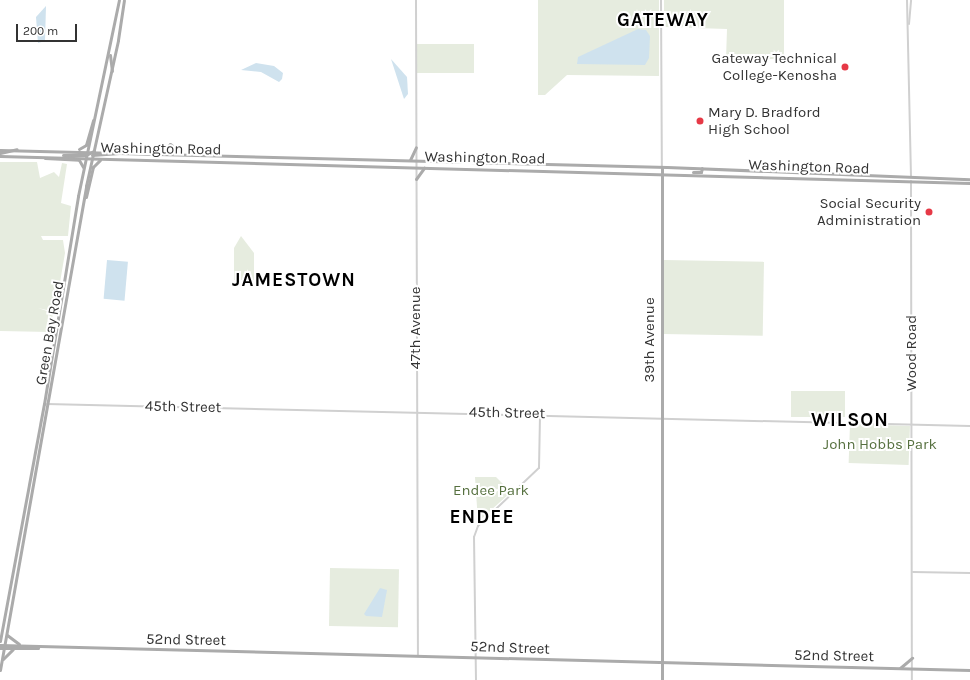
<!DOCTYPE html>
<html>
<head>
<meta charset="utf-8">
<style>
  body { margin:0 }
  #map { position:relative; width:970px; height:680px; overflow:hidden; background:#fff; font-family:Karla,sans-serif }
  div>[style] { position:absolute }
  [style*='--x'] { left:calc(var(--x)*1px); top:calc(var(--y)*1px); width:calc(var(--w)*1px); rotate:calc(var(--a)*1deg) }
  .green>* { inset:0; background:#e6ecdf; transform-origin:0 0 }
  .water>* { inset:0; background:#cfe2ee; transform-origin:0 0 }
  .minor>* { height:2px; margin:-1px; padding:0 1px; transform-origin:1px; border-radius:1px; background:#d0d0d0 }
  .major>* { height:3px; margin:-1.5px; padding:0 1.5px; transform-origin:1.5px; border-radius:1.5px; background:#ababab }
  .dots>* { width:11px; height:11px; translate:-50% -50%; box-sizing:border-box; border:2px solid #fff; border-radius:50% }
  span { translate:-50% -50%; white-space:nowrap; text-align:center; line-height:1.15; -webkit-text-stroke:4px #fff; paint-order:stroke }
  .poi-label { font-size:15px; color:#333 }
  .right { translate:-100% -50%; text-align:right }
  .left { translate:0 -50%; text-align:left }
  .street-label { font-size:15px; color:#333 }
  .park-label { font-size:15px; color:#56703f }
  .district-label { font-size:19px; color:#000; font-weight:700; letter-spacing:1px }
  .scale { position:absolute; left:16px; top:24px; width:61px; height:18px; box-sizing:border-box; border:2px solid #333; border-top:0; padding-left:5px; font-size:12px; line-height:14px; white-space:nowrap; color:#333; -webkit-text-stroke:3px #fff; paint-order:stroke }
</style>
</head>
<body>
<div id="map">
  <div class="green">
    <div style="clip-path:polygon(538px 0,659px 0,659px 76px,567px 75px,545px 95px,538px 95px)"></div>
    <div style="clip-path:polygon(664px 0,784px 0,784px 59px,726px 59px,727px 29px,664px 27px)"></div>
    <div style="left:417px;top:44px;width:57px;height:29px"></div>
    <div style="clip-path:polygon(0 162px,37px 162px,40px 178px,54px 172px,59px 177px,62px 163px,67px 164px,61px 203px,71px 206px,68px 236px,41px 236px,43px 240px,63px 240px,65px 253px,55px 312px,38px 308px,53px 313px,50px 332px,0 331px)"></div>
    <div style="clip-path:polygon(241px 236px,254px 253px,254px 280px,234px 280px,234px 248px)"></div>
    <div style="left:664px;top:260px;width:100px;height:74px;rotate:1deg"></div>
    <div style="left:791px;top:391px;width:54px;height:26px"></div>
    <div style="left:850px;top:424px;width:60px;height:39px;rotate:2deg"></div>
    <div style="clip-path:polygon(475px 477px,496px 477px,511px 492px,478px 522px)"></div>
    <div style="left:330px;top:568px;width:69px;height:58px;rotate:1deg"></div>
  </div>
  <div class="water">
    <div style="clip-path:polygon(46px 6px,45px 41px,38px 43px,36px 17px)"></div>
    <div style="clip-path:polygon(638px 29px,646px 30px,650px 36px,649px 58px,645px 65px,577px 64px,578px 57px)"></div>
    <div style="clip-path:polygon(391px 59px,407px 77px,408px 94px,404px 99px)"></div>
    <div style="clip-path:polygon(256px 63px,274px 66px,283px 73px,282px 79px,279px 82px,261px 72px,241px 70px)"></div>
    <div style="left:107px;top:260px;width:21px;height:39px;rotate:5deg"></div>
    <div style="clip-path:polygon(380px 588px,387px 590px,382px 617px,366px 616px,364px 614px)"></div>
  </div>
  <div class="minor">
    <div style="--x:416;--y:0;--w:656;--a:89.83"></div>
    <div style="--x:661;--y:0;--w:167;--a:89.7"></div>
    <div style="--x:907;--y:0;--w:177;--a:88.7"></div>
    <div style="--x:909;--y:24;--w:24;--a:-85"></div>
    <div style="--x:911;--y:181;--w:499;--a:89.9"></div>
    <div style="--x:47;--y:404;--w:923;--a:1.37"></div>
    <div style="--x:913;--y:572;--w:57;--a:1"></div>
    <div style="--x:476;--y:680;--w:143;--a:-90.8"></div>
    <div style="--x:474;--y:537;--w:12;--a:-70"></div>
    <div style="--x:478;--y:526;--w:84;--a:-43.6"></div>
    <div style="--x:539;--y:468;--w:54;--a:-88.9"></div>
  </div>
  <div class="major">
    <div style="--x:110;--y:55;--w:16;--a:83"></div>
    <div style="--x:79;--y:149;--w:8;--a:-30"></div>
    <div style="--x:86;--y:145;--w:26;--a:-74"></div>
    <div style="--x:0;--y:150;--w:667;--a:1.46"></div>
    <div style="--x:667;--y:167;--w:303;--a:2.3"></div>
    <div style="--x:162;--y:152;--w:11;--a:-45"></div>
    <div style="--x:170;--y:144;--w:13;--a:39"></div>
    <div style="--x:0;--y:153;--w:17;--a:-13"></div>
    <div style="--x:63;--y:155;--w:23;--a:0"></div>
    <div style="--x:86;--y:155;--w:9;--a:-27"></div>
    <div style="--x:92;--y:155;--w:31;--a:-4"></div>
    <div style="--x:0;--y:156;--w:970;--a:1.59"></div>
    <div style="--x:45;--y:158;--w:34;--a:3"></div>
    <div style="--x:79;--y:160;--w:8;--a:60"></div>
    <div style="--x:410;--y:160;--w:14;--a:-65"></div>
    <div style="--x:662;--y:167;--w:513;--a:90"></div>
    <div style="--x:693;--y:172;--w:8;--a:0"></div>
    <div style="--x:701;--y:172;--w:4;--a:-76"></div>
    <div style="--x:416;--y:179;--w:14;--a:-54"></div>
    <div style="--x:86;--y:197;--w:31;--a:-77"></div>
    <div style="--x:93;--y:167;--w:10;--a:-45"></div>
    <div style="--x:7;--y:635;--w:15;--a:37"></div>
    <div style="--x:0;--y:641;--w:241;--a:-79.5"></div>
    <div style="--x:44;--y:404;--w:211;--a:-80.7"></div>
    <div style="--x:78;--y:196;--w:200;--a:-78.2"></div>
    <div style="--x:0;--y:645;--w:970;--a:1.48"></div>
    <div style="--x:0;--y:648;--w:38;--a:0"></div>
    <div style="--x:3;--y:659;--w:14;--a:-45"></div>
    <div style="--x:900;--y:668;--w:16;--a:-40"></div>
    <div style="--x:0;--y:670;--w:492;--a:-79.9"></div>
    <div style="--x:86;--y:186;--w:149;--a:-77.6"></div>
    <div style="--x:118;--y:40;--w:40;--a:-81.5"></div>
  </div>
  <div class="dots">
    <div style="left:845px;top:67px;background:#e63946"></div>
    <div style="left:700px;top:121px;background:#e63946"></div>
    <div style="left:929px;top:212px;background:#e63946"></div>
  </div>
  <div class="poi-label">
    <span class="right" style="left:837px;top:67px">Gateway Technical<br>College-Kenosha</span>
    <span class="left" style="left:708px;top:121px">Mary D. Bradford<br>High School</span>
    <span class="right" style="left:921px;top:212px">Social Security<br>Administration</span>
  </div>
  <div class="street-label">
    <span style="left:161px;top:149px;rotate:1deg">Washington Road</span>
    <span style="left:485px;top:158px;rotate:1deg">Washington Road</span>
    <span style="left:809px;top:167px;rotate:2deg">Washington Road</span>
    <span style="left:416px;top:328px;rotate:-90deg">47th Avenue</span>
    <span style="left:50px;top:333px;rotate:-80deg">Green Bay Road</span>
    <span style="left:650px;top:340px;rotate:-90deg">39th Avenue</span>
    <span style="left:912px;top:353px;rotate:-90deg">Wood Road</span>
    <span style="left:183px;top:407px;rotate:1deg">45th Street</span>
    <span style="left:507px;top:413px;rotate:1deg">45th Street</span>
    <span style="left:186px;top:640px;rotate:1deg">52nd Street</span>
    <span style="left:510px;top:648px;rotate:2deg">52nd Street</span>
    <span style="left:834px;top:656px;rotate:1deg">52nd Street</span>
  </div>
  <div class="park-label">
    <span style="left:880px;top:445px">John Hobbs Park</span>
    <span style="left:491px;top:491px">Endee Park</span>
  </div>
  <div class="district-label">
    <span style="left:663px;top:21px">GATEWAY</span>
    <span style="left:294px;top:281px">JAMESTOWN</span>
    <span style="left:850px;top:421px">WILSON</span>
    <span style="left:482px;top:518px">ENDEE</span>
  </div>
  <div class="scale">200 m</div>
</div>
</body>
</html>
